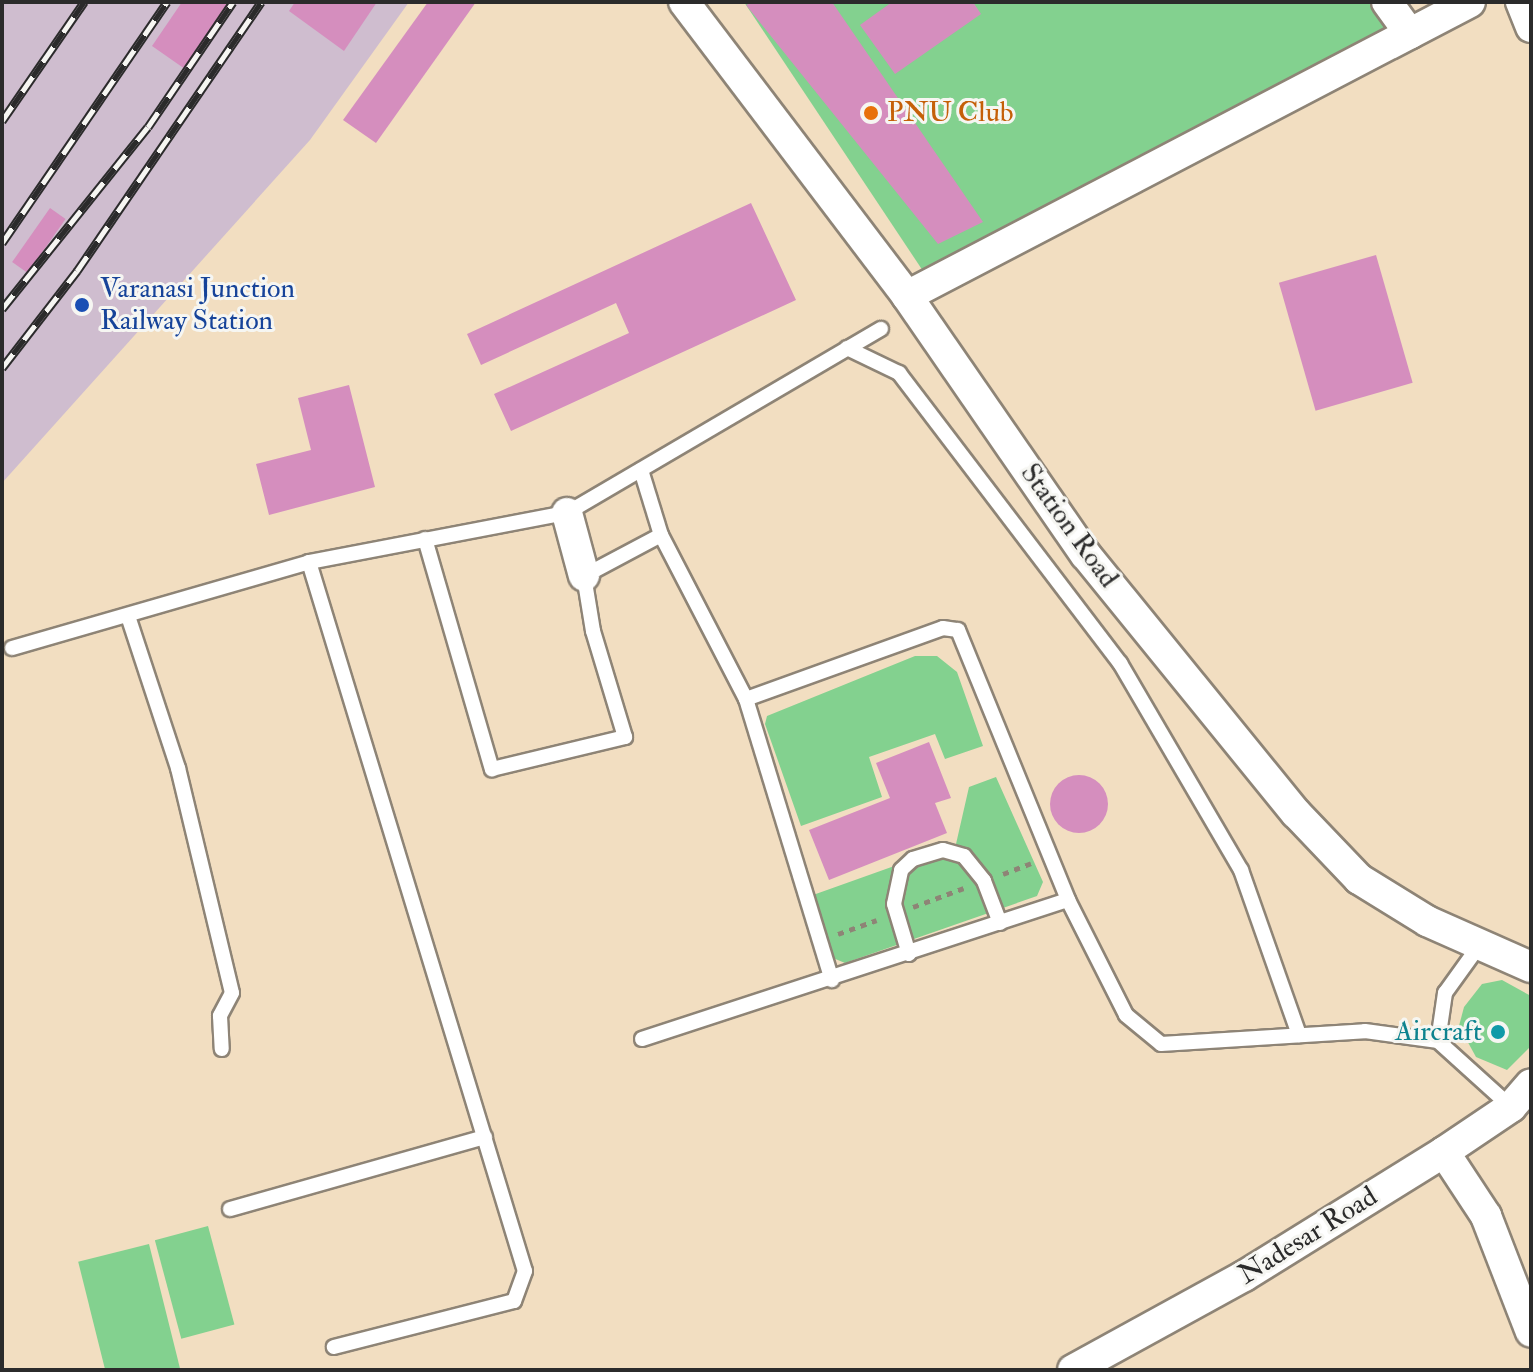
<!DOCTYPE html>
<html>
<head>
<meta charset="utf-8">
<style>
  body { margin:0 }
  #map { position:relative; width:1533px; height:1372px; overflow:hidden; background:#f2dec1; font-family:"IM FELL Double Pica",serif }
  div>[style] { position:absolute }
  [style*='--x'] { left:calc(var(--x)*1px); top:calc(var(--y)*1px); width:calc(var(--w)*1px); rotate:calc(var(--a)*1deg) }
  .industrial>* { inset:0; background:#cfbdcf }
  .green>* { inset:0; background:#83d18f; transform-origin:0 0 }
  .building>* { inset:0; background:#d58ebe; transform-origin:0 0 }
  .round { border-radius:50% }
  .path>* { height:5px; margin-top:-2.5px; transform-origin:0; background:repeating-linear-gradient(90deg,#8e8476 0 6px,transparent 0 12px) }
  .roads { filter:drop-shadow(2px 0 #8e8476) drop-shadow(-2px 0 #8e8476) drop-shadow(0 2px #8e8476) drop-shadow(0 -2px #8e8476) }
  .service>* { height:14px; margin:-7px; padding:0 7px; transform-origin:7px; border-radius:7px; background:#fff }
  .minor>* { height:30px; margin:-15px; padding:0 15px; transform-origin:15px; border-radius:15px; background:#fff }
  .rail>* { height:9px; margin-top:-4.5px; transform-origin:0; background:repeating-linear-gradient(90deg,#f6f6f2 0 18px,#2b2b2b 0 36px); box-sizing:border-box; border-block:2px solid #2b2b2b }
  .dots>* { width:22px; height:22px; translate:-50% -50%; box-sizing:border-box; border:4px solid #f6f6f2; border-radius:50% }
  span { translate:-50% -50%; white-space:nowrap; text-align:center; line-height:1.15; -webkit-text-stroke:6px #f6f6f2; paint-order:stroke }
  .food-label { font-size:28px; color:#c56008 }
  .left { translate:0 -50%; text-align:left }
  .transit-label { font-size:28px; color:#164399 }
  .street-label { font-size:28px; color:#2b2b2b }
  .culture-label { font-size:28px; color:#0d838f }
  .right { translate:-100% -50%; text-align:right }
  .frame { position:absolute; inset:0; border:4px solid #2b2b2b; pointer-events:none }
</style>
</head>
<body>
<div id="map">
  <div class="industrial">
    <div style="clip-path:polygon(2px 2px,409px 2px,310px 140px,2px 483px)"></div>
  </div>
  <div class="green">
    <div style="clip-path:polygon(744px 2px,1371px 2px,1393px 29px,929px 280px)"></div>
    <div style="clip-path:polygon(915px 656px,937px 656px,957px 672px,983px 746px,945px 759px,935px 734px,869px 757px,882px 797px,801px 826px,765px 724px,767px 716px)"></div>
    <div style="clip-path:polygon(996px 777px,1043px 882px,1037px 896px,845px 963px,833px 958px,813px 895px,956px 844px,969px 787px)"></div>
    <div style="clip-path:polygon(1502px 980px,1531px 996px,1531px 1046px,1507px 1070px,1476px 1057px,1459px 1026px,1464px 1007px,1482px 984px)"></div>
    <div style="left:208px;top:1226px;width:102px;height:55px;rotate:75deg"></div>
    <div style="left:149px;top:1244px;width:128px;height:73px;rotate:76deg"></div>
  </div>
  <div class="building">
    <div style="clip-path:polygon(182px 2px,231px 2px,185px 69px,152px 46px)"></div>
    <div style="clip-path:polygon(295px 2px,377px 2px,344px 51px,289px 11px)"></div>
    <div style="clip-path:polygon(428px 2px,476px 2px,376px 143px,343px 120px)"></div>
    <div style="clip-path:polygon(753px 2px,832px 2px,983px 222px,938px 244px,746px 5px)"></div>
    <div style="clip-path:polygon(892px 2px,973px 2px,981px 14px,895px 74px,860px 25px)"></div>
    <div style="clip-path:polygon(751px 203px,796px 300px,511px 431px,494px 394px,629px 333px,616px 303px,481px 365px,467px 334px)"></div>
    <div style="left:50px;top:208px;width:19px;height:66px;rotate:35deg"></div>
    <div style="left:1376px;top:255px;width:133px;height:101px;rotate:74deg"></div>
    <div style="clip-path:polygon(349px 385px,375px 487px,269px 515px,256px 464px,311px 450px,298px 398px)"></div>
    <div style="clip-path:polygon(929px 742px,951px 798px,935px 803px,947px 833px,829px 880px,809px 830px,890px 798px,876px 763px)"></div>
    <div class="round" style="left:1050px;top:775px;width:58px;height:58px"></div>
  </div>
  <div class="path">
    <div style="--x:1003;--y:874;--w:30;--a:-21"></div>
    <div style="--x:913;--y:907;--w:54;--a:-20.4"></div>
    <div style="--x:838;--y:934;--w:41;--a:-19.7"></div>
  </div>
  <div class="roads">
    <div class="service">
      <div style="--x:847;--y:348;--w:58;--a:25.7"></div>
      <div style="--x:899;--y:373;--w:365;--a:52.7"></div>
      <div style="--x:1120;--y:663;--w:240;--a:59.7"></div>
      <div style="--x:1241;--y:870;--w:175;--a:70.6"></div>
      <div style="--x:641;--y:470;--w:68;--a:72.9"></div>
      <div style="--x:661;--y:535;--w:185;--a:62.6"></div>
      <div style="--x:746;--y:699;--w:209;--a:-19.8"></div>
      <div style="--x:943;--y:628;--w:15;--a:8"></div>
      <div style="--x:958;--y:630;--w:292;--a:67.8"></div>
      <div style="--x:1068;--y:900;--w:129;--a:63.2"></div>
      <div style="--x:1126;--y:1015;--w:45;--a:39.6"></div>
      <div style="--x:1161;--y:1044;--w:204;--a:-3.6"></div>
      <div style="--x:1365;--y:1031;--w:74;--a:7.8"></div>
      <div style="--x:1438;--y:1041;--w:98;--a:42.1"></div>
      <div style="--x:425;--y:539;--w:240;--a:73.8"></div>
      <div style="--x:492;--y:769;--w:137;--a:-13.5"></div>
      <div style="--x:625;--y:737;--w:111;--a:-106.8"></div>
      <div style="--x:593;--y:631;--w:56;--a:-99.3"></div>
      <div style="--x:584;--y:576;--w:87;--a:-28"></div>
      <div style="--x:309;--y:562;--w:741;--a:73.06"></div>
      <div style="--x:525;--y:1271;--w:32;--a:110"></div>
      <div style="--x:514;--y:1301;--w:186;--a:165.7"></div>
      <div style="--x:128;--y:616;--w:160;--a:71.8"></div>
      <div style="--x:178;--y:768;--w:231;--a:76.5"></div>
      <div style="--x:232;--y:993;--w:26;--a:118"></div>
      <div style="--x:220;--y:1016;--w:33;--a:87"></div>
      <div style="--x:12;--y:648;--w:309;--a:-16.1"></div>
      <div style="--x:309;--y:562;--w:263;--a:-10.8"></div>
      <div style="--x:567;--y:513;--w:364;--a:-30.4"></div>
      <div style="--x:746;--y:699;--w:294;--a:73"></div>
      <div style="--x:909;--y:954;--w:52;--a:-106.7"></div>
      <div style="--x:894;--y:904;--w:35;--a:-78"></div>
      <div style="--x:901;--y:870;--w:16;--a:-43"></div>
      <div style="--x:913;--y:859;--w:31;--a:-17"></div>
      <div style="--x:943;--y:850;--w:22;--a:16"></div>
      <div style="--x:964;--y:856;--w:32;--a:51"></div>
      <div style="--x:984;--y:881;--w:45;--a:69.1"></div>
      <div style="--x:642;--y:1039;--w:448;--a:-18.1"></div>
      <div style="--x:1438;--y:1041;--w:49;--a:-81.7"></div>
      <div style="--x:1445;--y:993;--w:62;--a:-54.2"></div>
      <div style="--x:230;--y:1209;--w:265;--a:-15.8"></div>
    </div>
    <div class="minor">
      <div style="--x:684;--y:2;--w:369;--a:52.8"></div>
      <div style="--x:907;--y:296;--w:315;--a:55.4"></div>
      <div style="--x:1086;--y:555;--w:333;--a:50.9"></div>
      <div style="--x:1296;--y:813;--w:91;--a:46.3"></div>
      <div style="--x:1359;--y:879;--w:80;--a:31.7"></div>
      <div style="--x:1427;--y:921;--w:114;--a:23.9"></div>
      <div style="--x:1387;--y:2;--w:39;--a:54"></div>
      <div style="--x:1521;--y:2;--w:27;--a:68"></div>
      <div style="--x:907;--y:296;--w:635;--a:-27.57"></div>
      <div style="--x:567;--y:513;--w:65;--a:74.9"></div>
      <div style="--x:1444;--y:1152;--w:77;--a:56.7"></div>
      <div style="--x:1486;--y:1216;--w:124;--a:68.8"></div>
      <div style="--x:1073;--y:1370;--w:195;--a:-28.8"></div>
      <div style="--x:1244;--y:1276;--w:235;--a:-31.8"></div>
      <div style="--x:1444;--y:1152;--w:81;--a:-33.9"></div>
      <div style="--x:1511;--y:1107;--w:30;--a:-49"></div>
    </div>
  </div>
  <div class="rail">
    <div style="--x:2;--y:121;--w:145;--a:-55.4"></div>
    <div style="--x:2;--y:243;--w:292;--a:-55.6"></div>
    <div style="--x:2;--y:309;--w:233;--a:-51.3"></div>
    <div style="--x:148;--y:127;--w:151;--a:-55.8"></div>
    <div style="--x:2;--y:368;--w:123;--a:-52.3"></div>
    <div style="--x:77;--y:271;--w:326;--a:-55.6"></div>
  </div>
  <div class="dots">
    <div style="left:871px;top:113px;background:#e8710a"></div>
    <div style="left:82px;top:305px;background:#1a4fb4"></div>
    <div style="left:1498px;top:1032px;background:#0f9aa8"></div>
  </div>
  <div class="food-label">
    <span class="left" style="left:887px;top:113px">PNU Club</span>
  </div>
  <div class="transit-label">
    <span class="left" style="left:100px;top:305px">Varanasi Junction<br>Railway Station</span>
  </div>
  <div class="street-label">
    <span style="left:1069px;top:526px;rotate:54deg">Station Road</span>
    <span style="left:1308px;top:1236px;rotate:-32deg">Nadesar Road</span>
  </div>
  <div class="culture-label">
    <span class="right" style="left:1482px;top:1032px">Aircraft</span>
  </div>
  <div class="frame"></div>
</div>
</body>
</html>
